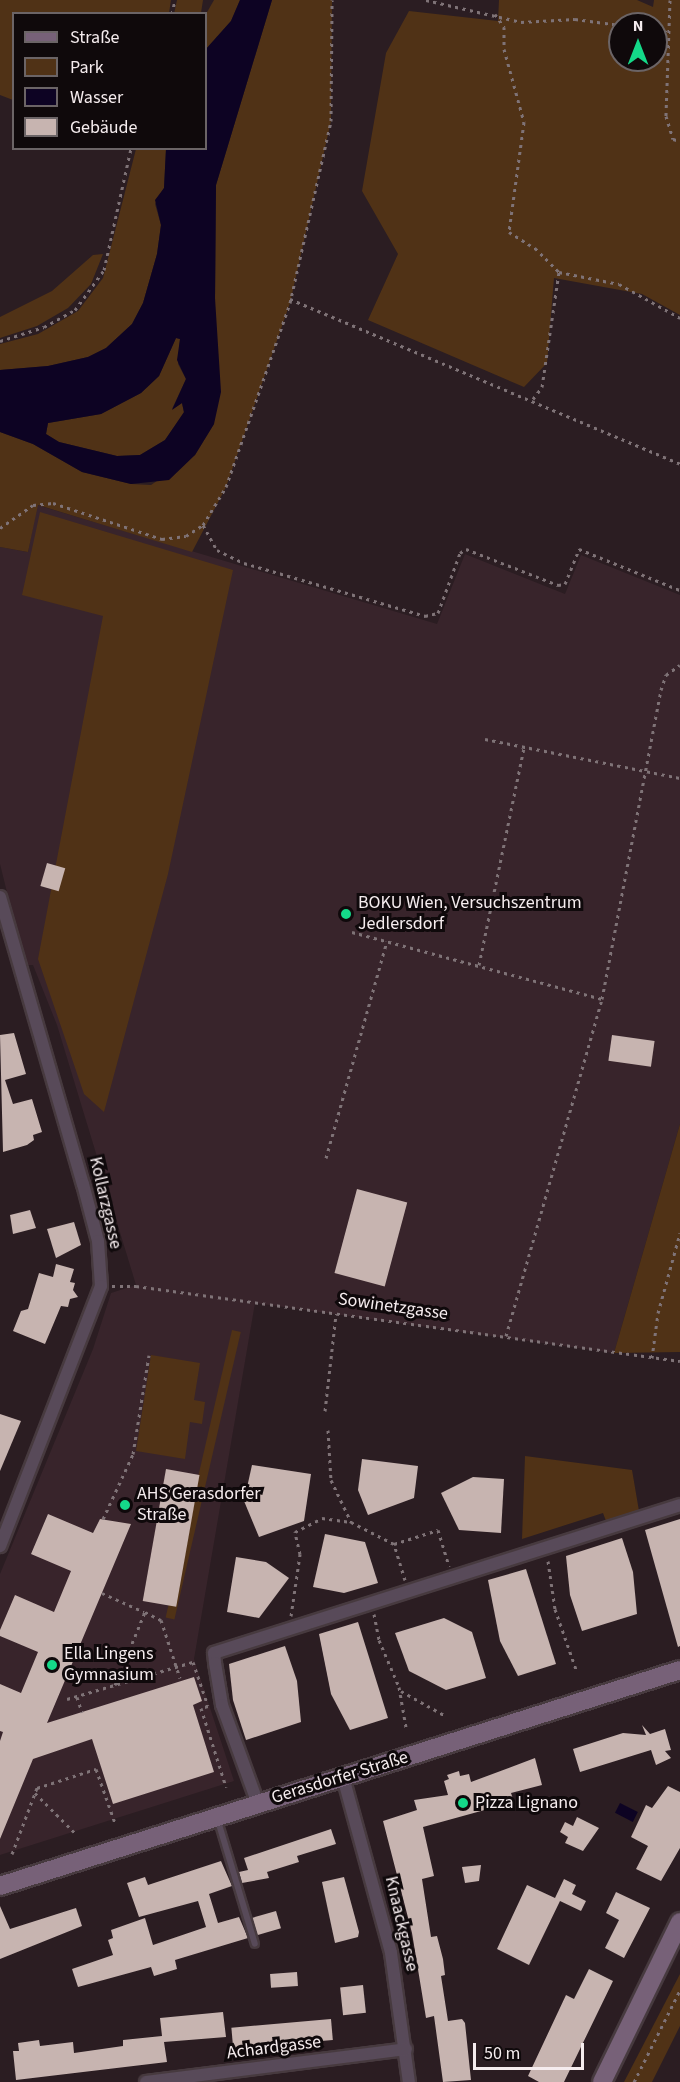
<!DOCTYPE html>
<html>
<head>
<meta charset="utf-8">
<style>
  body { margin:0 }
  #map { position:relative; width:680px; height:2082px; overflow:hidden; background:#2b1d22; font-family:"Source Sans 3",sans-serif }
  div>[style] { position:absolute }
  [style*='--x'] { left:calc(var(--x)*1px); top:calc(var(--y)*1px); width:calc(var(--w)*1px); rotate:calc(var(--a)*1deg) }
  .built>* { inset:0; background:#38242b }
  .green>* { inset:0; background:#503216; transform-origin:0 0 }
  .water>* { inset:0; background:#0d0323; transform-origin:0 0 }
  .building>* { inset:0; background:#c7b4b0; transform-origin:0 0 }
  .path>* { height:3px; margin-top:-1.5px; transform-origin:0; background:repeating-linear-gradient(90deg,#7f7377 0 3px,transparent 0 7.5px) }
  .roads { filter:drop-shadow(2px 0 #473a3f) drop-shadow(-2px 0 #473a3f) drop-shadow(0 2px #473a3f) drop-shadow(0 -2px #473a3f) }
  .lane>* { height:6px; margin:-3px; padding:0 3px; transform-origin:3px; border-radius:3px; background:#584a59 }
  .street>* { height:12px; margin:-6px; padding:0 6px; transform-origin:6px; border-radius:6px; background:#584a59 }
  .secondary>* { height:18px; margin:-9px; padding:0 9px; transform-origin:9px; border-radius:9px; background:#776178 }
  .dots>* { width:16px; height:16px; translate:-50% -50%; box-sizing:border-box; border:3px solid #0f090b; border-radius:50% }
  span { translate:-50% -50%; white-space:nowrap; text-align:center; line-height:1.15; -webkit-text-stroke:6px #0f090b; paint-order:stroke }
  .poi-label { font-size:18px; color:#f5ecee }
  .left { translate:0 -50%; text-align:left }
  .street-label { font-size:18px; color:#f5ecee }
  .legend { position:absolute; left:12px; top:12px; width:195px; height:138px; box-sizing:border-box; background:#0f090b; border:2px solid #6b6466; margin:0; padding:8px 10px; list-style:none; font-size:18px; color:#f5ecee }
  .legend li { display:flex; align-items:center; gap:12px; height:30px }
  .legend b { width:30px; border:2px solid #6b6466 }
  .north { position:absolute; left:608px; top:12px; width:60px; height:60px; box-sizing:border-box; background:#0f090b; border:2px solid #6b6466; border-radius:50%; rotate:0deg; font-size:16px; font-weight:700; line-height:24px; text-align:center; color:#f5ecee }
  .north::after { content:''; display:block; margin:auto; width:21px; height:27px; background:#14d989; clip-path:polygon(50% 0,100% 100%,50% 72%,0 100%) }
  .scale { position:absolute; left:473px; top:2043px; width:111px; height:27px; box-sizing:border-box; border:3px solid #f5ecee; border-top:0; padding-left:8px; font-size:18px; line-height:21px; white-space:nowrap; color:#f5ecee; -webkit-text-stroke:4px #0f090b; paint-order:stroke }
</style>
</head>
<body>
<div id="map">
  <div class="built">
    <div style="clip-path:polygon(37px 505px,437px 624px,465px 554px,565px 594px,581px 555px,680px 595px,680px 1124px,614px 1353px,255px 1303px,194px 1659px,234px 1781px,0 1855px,0 1574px,93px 1349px,111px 1293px,136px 1285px,57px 1025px,33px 965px,25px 965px,0 864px,0 547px,28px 552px)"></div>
  </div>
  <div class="green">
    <div style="clip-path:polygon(0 0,171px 0,169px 13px,14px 14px,13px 100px,0 95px)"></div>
    <div style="clip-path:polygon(177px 0,203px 0,201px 13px,174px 14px)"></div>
    <div style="clip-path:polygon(214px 0,240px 0,231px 21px,206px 49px,206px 14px)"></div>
    <div style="clip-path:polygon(272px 0,332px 0,331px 121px,290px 303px,226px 487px,192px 552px,38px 505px,28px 552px,0 547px,0 432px,33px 444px,82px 472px,131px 484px,151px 485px,195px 455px,214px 424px,216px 185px)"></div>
    <div style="clip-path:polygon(evenodd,499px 0,637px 0,653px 7px,654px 0,680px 0,680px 315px,642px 294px,554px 278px,547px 363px,524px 387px,368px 320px,398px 254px,362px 191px,386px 53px,409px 11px,498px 21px,499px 0,620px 24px,656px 24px,656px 60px,620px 60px,620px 24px)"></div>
    <div style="clip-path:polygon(136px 149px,166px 149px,164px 188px,155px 204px,161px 225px,157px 254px,143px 303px,132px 324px,106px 348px,88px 357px,48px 366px,0 370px,0 344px,38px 334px,78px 311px,103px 278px)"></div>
    <div style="clip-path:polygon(103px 254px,91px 284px,68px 308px,37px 326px,0 338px,0 317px,52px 291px,93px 255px)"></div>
    <div style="clip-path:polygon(176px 338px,180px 339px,178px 364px,186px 379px,172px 409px,182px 403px,184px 413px,165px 440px,140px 455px,117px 456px,59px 442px,46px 434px,48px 423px,101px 414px,141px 393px,159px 376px)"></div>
    <div style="clip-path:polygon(40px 512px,233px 570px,168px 874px,104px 1112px,84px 1094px,38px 959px,103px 616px,22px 595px)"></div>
    <div style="clip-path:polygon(680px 1124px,680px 1352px,614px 1353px)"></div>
    <div style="left:232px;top:1330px;width:9px;height:295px;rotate:13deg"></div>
    <div style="clip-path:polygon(151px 1355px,200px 1363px,194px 1400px,205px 1402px,202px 1424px,190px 1422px,185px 1459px,136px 1451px)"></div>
    <div style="clip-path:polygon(525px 1456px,632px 1470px,639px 1511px,606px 1521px,603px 1513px,522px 1539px)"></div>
    <div style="clip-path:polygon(680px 1974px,680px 2026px,652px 2082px,624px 2082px)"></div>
  </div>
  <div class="water">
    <div style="clip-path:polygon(evenodd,240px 0,272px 0,216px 185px,215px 298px,221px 392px,214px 424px,195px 455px,169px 480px,131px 484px,82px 472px,33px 444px,0 432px,0 370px,48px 366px,88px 357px,106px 348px,132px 324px,143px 303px,157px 254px,161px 225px,155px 200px,164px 188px,166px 149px,206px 148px,206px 49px,231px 21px,240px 0,176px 338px,180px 339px,177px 360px,186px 379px,172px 410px,182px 403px,184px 412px,165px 440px,140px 455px,117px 456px,59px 442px,46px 434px,48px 423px,101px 414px,141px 393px,159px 376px,176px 338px)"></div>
    <div style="left:620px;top:1803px;width:20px;height:11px;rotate:27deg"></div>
  </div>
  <div class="building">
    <div style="left:47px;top:863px;width:19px;height:24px;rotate:16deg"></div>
    <div style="clip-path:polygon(14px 1033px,26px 1074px,5px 1080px,13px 1104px,32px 1099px,42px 1132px,33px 1135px,34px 1140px,27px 1145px,3px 1152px,0 1035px)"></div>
    <div style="left:612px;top:1035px;width:43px;height:26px;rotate:8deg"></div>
    <div style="left:357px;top:1189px;width:52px;height:87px;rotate:15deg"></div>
    <div style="clip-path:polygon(30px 1210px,36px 1228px,13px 1234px,10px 1215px)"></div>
    <div style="clip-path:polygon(74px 1222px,81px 1245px,56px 1258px,47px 1229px)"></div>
    <div style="clip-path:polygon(56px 1264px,74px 1269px,70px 1282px,75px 1283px,73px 1290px,78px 1297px,70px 1299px,68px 1307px,61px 1306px,45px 1344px,13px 1331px,21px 1311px,28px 1309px,39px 1273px,53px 1277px)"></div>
    <div style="clip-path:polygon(0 1414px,21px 1421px,0 1471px)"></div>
    <div style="clip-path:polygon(362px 1459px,418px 1466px,414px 1498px,368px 1515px,358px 1490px)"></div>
    <div style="clip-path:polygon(252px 1465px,311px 1474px,304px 1521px,259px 1537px,244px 1501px)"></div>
    <div style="left:166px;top:1469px;width:34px;height:134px;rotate:10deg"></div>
    <div style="clip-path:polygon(473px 1477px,504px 1479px,501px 1533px,459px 1530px,441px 1493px)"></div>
    <div style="clip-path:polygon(48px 1514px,93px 1533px,100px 1519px,131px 1524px,47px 1723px,194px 1677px,202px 1701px,193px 1705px,214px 1772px,113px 1804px,92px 1739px,33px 1759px,0 1839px,0 1741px,3px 1732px,0 1731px,0 1684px,21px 1693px,38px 1652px,0 1636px,0 1630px,15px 1595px,54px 1612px,71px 1571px,31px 1554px)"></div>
    <div style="clip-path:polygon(680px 1519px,680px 1646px,678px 1647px,645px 1530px)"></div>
    <div style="clip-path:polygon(325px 1534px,365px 1542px,378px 1583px,344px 1593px,313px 1587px)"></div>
    <div style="clip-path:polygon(622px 1538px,633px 1572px,637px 1614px,582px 1631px,570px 1595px,566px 1556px)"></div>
    <div style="clip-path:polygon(236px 1557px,266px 1562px,289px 1578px,259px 1618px,227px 1612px)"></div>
    <div style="clip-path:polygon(526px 1569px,556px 1664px,518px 1676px,500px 1641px,488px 1580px)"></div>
    <div style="clip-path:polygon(444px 1618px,472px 1632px,486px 1678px,446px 1690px,409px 1671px,395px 1633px)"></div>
    <div style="clip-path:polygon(358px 1622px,388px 1718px,350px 1730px,331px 1694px,319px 1634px)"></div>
    <div style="clip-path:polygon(285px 1646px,297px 1681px,301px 1722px,246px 1740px,233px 1700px,229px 1664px)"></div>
    <div style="clip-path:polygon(642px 1725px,650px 1734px,665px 1729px,671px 1750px,665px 1751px,671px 1758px,656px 1765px,651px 1750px,580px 1772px,573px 1749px,623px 1733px,646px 1735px)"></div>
    <div style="clip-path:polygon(535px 1758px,542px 1785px,511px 1793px,514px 1802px,423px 1827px,434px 1876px,422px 1879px,431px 1937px,437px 1936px,443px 1959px,445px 1975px,441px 1976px,448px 2021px,462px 2019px,465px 2023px,471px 2080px,443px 2082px,434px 2016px,426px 2018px,412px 1933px,383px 1821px,417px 1810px,414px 1800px,448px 1795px,444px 1781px,449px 1779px,447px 1775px,459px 1771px,460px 1776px,469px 1774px,471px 1782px)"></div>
    <div style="clip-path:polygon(668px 1786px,680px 1792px,680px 1848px,661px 1881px,636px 1869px,648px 1846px,631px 1837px,646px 1805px,652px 1808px)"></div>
    <div style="clip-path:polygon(577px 1817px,599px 1828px,583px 1851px,565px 1843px,568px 1837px,560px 1832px,565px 1822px,573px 1826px)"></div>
    <div style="clip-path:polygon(331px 1829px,336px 1844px,297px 1856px,299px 1862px,267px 1872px,269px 1878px,242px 1883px,239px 1872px,248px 1870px,244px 1858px)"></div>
    <div style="clip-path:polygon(221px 1861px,232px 1886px,209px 1894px,218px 1923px,239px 1917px,248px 1938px,175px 1960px,177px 1969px,154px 1976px,151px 1967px,78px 1987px,72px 1969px,113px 1955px,108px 1940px,113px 1938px,111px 1930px,145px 1918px,153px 1945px,206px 1927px,198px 1901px,139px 1917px,127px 1883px,145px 1877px,148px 1885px)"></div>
    <div style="clip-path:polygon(481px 1865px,479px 1881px,465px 1883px,462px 1867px)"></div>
    <div style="clip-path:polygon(344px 1877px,359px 1932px,358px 1937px,335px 1943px,322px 1882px)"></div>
    <div style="clip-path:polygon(564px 1879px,576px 1885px,572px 1894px,586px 1901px,581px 1911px,560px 1901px,529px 1965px,497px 1949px,527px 1885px,555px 1898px)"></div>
    <div style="clip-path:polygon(616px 1892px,650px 1908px,624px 1958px,605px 1948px,619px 1920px,606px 1913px)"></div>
    <div style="clip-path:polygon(0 1906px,10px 1929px,76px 1908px,82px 1926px,0 1959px)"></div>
    <div style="left:276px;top:1911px;width:18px;height:25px;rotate:74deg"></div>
    <div style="clip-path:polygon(589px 1969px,613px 1981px,564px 2082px,539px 2082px,528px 2076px,566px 1995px,574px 1999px)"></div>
    <div style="left:297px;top:1972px;width:14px;height:27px;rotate:86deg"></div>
    <div style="left:363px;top:1985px;width:28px;height:23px;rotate:84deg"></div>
    <div style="clip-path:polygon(223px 2012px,226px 2037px,164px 2042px,167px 2062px,16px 2080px,13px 2051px,19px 2051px,18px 2043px,39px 2040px,40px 2046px,73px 2042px,74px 2053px,123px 2046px,123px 2040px,162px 2036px,160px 2018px)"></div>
    <div style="left:331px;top:2019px;width:21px;height:100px;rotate:85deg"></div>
  </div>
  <div class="path">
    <div style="--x:426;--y:0;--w:98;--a:13"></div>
    <div style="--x:521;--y:22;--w:54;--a:-3.2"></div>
    <div style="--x:575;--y:19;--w:45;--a:7.6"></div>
    <div style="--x:670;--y:0;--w:116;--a:92"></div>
    <div style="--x:666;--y:116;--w:24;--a:73"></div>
    <div style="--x:673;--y:139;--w:7;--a:16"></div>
    <div style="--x:172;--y:14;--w:14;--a:-78"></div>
    <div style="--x:495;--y:14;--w:16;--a:55"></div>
    <div style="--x:504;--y:27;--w:22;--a:90"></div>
    <div style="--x:504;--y:49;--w:76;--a:74.7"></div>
    <div style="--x:524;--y:122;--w:111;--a:97.8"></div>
    <div style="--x:509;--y:232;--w:31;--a:32"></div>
    <div style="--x:535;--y:248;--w:34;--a:45"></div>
    <div style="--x:559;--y:272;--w:61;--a:11.3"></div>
    <div style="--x:619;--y:284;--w:70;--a:29.1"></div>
    <div style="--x:656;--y:31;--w:12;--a:5"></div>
    <div style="--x:290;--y:299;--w:423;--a:22.9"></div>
    <div style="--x:0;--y:341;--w:46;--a:-17.7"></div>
    <div style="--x:44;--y:327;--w:35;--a:-29"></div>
    <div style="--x:75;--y:310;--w:49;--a:-54.1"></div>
    <div style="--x:104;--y:270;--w:125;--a:-77.5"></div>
    <div style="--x:533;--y:399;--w:15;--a:-53"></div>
    <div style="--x:542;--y:387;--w:116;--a:-81.6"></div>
    <div style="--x:203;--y:525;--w:29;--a:61"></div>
    <div style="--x:217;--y:550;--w:30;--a:26"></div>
    <div style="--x:244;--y:563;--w:189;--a:16.3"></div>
    <div style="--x:425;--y:616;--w:13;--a:-13"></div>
    <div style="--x:438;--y:613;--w:64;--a:-69.9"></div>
    <div style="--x:460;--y:553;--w:7;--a:-34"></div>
    <div style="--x:466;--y:549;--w:99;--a:21.4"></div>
    <div style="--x:558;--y:585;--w:7;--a:-8"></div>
    <div style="--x:565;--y:584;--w:38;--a:-68"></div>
    <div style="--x:579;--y:549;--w:109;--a:22.1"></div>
    <div style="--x:0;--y:528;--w:40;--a:-34.9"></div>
    <div style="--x:33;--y:505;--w:20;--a:-6"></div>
    <div style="--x:53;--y:503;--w:115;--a:18.3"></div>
    <div style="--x:162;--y:539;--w:24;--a:-7"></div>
    <div style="--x:186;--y:536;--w:20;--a:-33"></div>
    <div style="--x:203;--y:525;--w:44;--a:-58.8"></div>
    <div style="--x:226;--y:487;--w:195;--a:-70.8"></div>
    <div style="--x:290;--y:303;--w:187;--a:-77.3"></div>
    <div style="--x:331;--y:121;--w:121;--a:-89.5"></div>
    <div style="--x:485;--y:739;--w:199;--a:11.3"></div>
    <div style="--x:352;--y:932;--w:259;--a:15"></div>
    <div style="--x:479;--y:965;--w:223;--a:-78.3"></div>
    <div style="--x:326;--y:1158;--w:225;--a:-74.3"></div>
    <div style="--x:112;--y:1286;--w:24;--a:0"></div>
    <div style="--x:136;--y:1286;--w:549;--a:7.85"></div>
    <div style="--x:506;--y:1336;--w:350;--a:-74.1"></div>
    <div style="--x:602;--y:999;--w:315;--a:-79.2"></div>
    <div style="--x:661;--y:690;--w:16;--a:-72"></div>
    <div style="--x:666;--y:675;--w:17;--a:-36"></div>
    <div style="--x:652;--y:1358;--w:45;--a:-82.4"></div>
    <div style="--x:658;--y:1313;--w:83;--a:-74.6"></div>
    <div style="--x:325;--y:1411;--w:98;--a:-83.5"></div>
    <div style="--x:328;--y:1430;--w:50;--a:86.6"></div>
    <div style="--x:331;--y:1480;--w:47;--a:64.5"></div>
    <div style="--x:351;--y:1522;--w:48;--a:27.1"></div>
    <div style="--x:103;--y:1519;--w:72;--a:-65.2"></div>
    <div style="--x:133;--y:1454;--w:100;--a:-80.8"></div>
    <div style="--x:548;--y:1561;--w:49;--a:81.7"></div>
    <div style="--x:555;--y:1609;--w:67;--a:70.8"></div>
    <div style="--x:405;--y:1580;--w:38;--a:-107"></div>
    <div style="--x:394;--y:1544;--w:46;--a:-17.7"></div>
    <div style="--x:438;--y:1530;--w:38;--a:73"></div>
    <div style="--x:102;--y:1593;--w:46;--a:24.3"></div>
    <div style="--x:374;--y:1614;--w:26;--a:79"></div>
    <div style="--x:379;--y:1640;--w:51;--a:66.9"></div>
    <div style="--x:399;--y:1687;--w:41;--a:80.1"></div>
    <div style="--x:291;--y:1616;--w:63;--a:-81.7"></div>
    <div style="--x:300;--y:1554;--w:23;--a:-103"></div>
    <div style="--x:295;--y:1532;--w:30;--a:-27"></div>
    <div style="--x:322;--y:1518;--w:29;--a:8"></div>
    <div style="--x:115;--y:1685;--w:79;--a:-67.7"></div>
    <div style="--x:145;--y:1612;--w:18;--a:27"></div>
    <div style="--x:161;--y:1620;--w:61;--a:71.9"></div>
    <div style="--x:401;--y:1691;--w:49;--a:29.2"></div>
    <div style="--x:77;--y:1697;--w:16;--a:72"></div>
    <div style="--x:67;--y:1699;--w:131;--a:-16.4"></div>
    <div style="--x:193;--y:1662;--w:46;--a:71.2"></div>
    <div style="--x:208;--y:1706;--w:7;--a:164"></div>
    <div style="--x:201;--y:1708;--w:83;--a:72.4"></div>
    <div style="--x:35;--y:1793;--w:59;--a:45"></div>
    <div style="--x:12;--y:1854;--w:71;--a:-69.3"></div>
    <div style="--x:37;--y:1788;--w:62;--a:-17.9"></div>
    <div style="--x:96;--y:1769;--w:57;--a:70.6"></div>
    <div style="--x:634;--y:2082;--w:103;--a:-63.4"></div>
  </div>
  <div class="roads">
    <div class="lane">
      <div style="--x:218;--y:1821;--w:128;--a:73.3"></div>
    </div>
    <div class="street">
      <div style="--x:0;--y:897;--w:299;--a:73.9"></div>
      <div style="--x:83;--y:1184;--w:59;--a:75.3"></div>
      <div style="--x:98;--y:1241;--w:45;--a:86.2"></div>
      <div style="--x:101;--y:1286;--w:279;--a:111.2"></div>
      <div style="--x:215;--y:1662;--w:9;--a:-96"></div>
      <div style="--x:214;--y:1653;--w:489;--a:-17.6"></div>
      <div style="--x:215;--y:1663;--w:43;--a:80.5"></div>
      <div style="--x:222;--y:1705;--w:105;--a:70"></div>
      <div style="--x:343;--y:1777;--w:182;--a:74.7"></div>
      <div style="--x:391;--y:1953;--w:130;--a:82.1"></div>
      <div style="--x:146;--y:2082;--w:262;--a:-7.2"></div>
    </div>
    <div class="secondary">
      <div style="--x:0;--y:1886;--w:713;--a:-17.62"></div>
      <div style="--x:602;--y:2082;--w:178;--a:-64"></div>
    </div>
  </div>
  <div class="dots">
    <div style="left:346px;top:914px;background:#14d989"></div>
    <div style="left:125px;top:1505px;background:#14d989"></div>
    <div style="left:52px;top:1665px;background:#14d989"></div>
    <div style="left:463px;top:1803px;background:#14d989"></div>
  </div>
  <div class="poi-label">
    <span class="left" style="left:358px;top:914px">BOKU Wien, Versuchszentrum<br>Jedlersdorf</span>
    <span class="left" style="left:137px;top:1505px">AHS Gerasdorfer<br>Straße</span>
    <span class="left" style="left:64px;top:1665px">Ella Lingens<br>Gymnasium</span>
    <span class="left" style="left:475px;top:1803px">Pizza Lignano</span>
  </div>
  <div class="street-label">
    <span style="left:105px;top:1203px;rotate:77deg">Kollarzgasse</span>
    <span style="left:393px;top:1307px;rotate:8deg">Sowinetzgasse</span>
    <span style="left:340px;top:1778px;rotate:-17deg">Gerasdorfer Straße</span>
    <span style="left:401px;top:1924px;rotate:77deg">Knaackgasse</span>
    <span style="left:274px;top:2048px;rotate:-7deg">Achardgasse</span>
  </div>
  <ul class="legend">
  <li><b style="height:8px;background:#776178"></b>Straße</li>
  <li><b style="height:16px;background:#503216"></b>Park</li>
  <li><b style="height:16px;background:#0d0323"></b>Wasser</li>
  <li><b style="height:16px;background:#c7b4b0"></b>Gebäude</li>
  </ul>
  <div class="north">N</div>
  <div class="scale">50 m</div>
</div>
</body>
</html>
